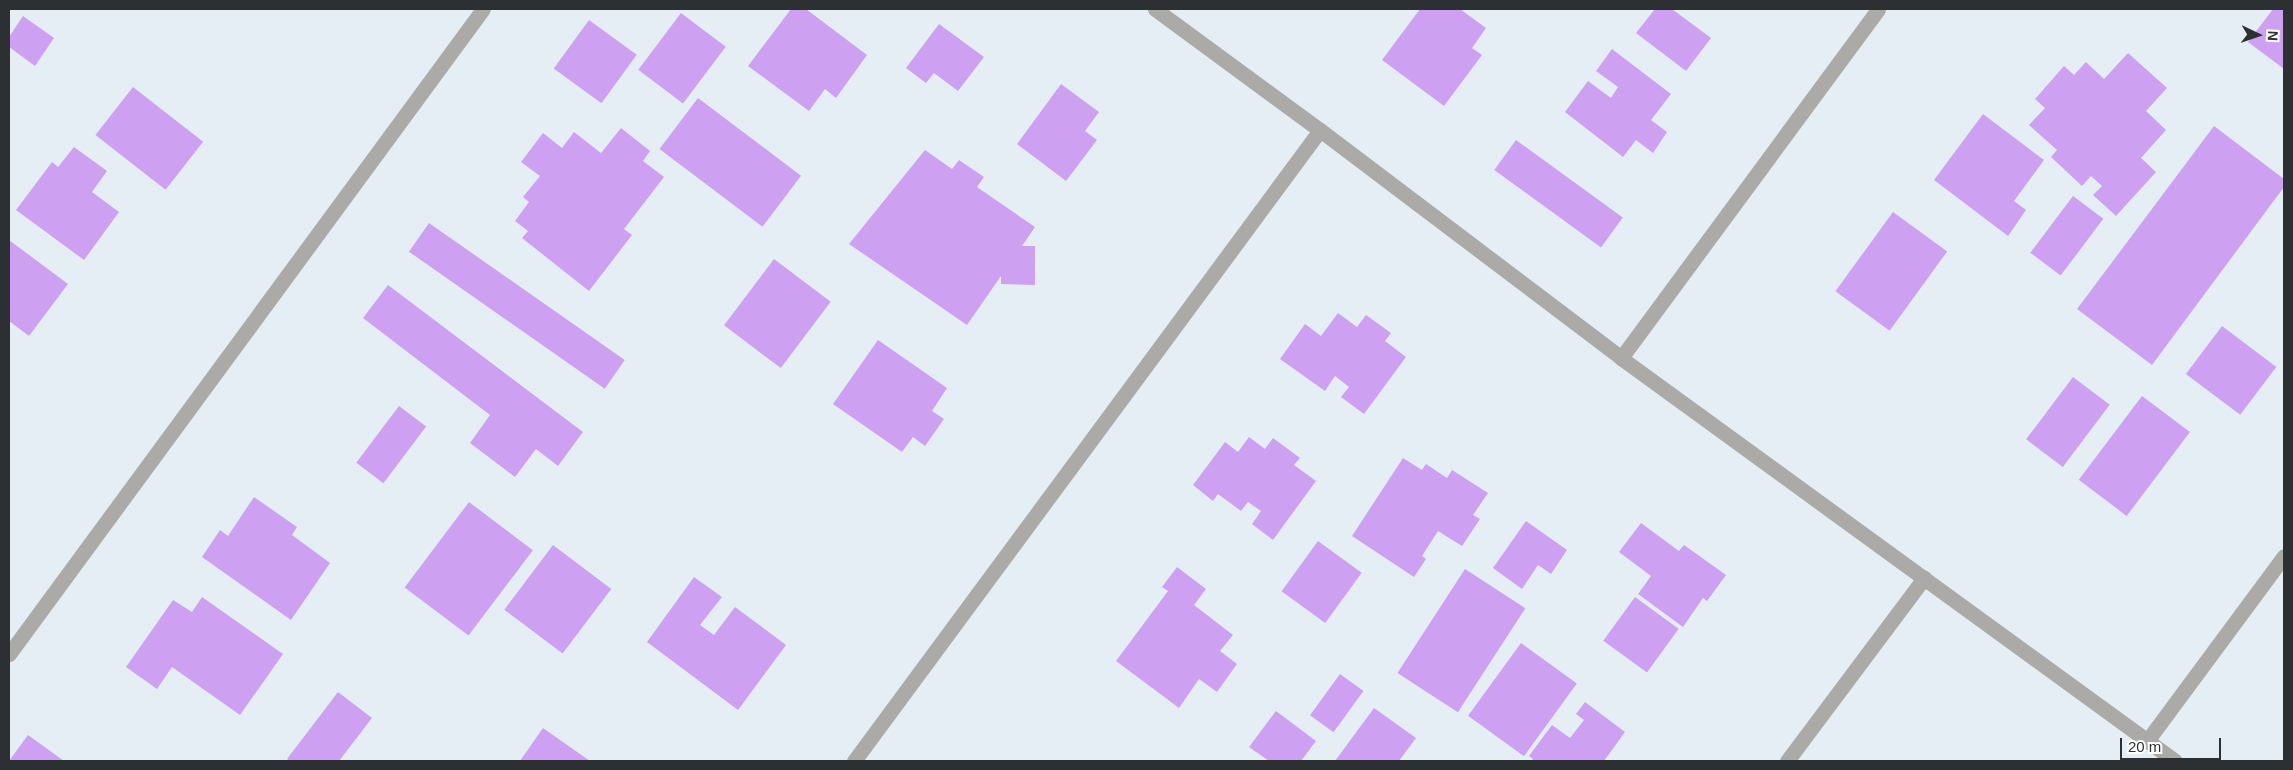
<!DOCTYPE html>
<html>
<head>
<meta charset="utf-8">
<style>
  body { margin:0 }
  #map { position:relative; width:2293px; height:770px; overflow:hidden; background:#e6eef5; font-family:Helvetica,sans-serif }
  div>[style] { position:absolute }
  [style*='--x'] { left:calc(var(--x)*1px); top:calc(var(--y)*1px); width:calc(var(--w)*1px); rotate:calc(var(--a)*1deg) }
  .building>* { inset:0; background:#cda0f2; transform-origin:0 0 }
  .street>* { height:15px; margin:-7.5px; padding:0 7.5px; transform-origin:7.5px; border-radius:7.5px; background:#abaaa7 }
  span { translate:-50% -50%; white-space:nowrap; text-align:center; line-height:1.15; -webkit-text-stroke:4.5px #fff; paint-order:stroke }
  .frame { position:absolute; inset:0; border:10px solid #2d3033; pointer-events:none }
  .north { position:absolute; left:2233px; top:10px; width:50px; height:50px; -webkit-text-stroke:4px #fff; paint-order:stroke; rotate:93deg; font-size:14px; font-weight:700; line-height:20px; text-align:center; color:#2d3033 }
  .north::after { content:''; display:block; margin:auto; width:18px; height:22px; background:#2d3033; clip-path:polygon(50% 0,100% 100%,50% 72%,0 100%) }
  .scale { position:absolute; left:2120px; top:738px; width:101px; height:22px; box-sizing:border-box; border:2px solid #2d3033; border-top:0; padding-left:6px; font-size:15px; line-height:18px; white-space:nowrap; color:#2d3033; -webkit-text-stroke:4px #fff; paint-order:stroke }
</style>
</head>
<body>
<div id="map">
  <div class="building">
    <div style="clip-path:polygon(791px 9px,806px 9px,867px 55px,836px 98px,825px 89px,809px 111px,748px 66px)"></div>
    <div style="clip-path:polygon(1420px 9px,1460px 9px,1486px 28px,1472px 48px,1482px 55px,1444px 106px,1382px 60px)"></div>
    <div style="clip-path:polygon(1655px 9px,1672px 9px,1711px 38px,1686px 71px,1636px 33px)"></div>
    <div style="clip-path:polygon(2273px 9px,2284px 9px,2284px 69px,2248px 42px)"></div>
    <div style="left:681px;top:13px;width:56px;height:71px;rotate:37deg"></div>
    <div style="clip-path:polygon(23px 16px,54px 38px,35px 66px,9px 47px,9px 37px)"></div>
    <div style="left:589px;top:20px;width:59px;height:60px;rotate:36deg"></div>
    <div style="clip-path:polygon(939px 24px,984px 57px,958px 91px,934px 73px,926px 83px,906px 68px)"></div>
    <div style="clip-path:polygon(1612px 49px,1671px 94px,1651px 120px,1667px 132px,1653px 153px,1636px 140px,1623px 157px,1565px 112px,1588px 81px,1611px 98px,1618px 87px,1596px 71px)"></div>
    <div style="clip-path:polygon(2128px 53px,2167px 88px,2146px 111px,2166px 130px,2141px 158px,2156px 172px,2116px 216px,2093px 195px,2102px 186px,2091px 176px,2082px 186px,2051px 157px,2057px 150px,2029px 125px,2045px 108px,2035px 99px,2064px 66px,2074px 75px,2086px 62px,2104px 79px)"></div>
    <div style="clip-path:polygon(1061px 84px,1099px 112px,1085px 131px,1097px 140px,1066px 181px,1017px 144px)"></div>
    <div style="left:133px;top:87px;width:89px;height:61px;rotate:38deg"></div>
    <div style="left:698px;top:98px;width:129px;height:64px;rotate:37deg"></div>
    <div style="clip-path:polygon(1983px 114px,2044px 160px,2014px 201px,2026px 210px,2008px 236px,1934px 180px)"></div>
    <div style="clip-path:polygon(2214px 126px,2284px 179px,2284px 187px,2152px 365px,2077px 309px)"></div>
    <div style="clip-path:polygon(621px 128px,650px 151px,643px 161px,664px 177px,624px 229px,632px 235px,589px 291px,522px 238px,528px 231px,515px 221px,529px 202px,523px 197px,540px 176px,521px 162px,543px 133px,562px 148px,574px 132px,601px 153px)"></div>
    <div style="left:1516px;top:140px;width:132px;height:37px;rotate:36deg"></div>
    <div style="clip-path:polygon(74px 147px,107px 171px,92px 192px,119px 212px,84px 260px,16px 210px,52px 162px,58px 167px)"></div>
    <div style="clip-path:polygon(925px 150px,952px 169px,959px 160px,984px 177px,977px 187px,1035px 227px,1022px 246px,1035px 246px,1035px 285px,1001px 284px,1001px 276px,967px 325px,849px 244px)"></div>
    <div style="left:2073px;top:196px;width:38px;height:71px;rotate:37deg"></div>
    <div style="left:1893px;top:212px;width:67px;height:98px;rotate:36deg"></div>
    <div style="left:429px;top:223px;width:239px;height:35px;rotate:35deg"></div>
    <div style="clip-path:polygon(9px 240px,68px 284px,29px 336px,9px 321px)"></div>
    <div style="left:774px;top:259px;width:71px;height:83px;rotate:37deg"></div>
    <div style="clip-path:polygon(388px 285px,583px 432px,558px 466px,536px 449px,515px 477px,470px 443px,490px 415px,363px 318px)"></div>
    <div style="clip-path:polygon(1338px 313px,1357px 327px,1366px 315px,1391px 333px,1385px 341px,1406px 357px,1364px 414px,1341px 397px,1349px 387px,1335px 376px,1325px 391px,1280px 359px,1305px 324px,1321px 336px)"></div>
    <div style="left:2222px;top:326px;width:68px;height:60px;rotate:37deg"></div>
    <div style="clip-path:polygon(878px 340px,947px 388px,932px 411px,944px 419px,925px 446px,913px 437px,902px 452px,833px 404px)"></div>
    <div style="left:2073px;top:377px;width:46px;height:78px;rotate:37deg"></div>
    <div style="left:2142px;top:396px;width:60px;height:105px;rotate:37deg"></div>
    <div style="left:399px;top:406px;width:34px;height:71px;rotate:37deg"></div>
    <div style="clip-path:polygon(1249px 437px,1265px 449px,1273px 438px,1300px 458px,1294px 465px,1316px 481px,1273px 540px,1252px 524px,1261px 511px,1248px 502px,1241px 511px,1218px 494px,1213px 501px,1193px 485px,1225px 442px,1238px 452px)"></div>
    <div style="clip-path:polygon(1403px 458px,1422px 470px,1426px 464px,1447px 478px,1452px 470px,1488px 493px,1473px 515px,1480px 519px,1462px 546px,1438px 531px,1422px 556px,1426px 559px,1414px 577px,1352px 536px)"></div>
    <div style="clip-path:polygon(254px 497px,297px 527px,292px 535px,330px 563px,291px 620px,202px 557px,220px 530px,228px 536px)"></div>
    <div style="left:469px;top:502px;width:80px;height:107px;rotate:37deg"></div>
    <div style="clip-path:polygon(1526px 521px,1567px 550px,1551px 574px,1538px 565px,1522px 589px,1493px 568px)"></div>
    <div style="clip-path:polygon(1641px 523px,1679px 551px,1684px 545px,1726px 575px,1707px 601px,1703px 598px,1683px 627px,1638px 594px,1651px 576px,1619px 552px)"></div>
    <div style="left:1318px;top:541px;width:54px;height:62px;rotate:36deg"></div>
    <div style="left:553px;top:545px;width:73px;height:81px;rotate:37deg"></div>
    <div style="clip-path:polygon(1177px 567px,1206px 589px,1194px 605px,1233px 635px,1220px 651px,1237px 664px,1217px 692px,1199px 679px,1179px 708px,1116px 661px,1168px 591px,1162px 587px)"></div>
    <div style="left:1465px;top:569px;width:72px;height:124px;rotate:33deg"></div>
    <div style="clip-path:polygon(694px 577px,722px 597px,700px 625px,714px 635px,735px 607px,786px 645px,738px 710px,647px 642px)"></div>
    <div style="clip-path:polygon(202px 597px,283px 654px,240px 715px,172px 667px,157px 689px,126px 667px,173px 600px,192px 612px)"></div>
    <div style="left:1635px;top:597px;width:54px;height:54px;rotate:36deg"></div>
    <div style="left:1521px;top:643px;width:69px;height:90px;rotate:36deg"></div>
    <div style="left:1340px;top:674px;width:29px;height:51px;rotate:36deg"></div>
    <div style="clip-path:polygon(338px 692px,372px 718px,339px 761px,290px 761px,287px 759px)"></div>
    <div style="clip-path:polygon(1585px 702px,1625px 732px,1604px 761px,1531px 761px,1533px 759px,1529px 756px,1552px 725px,1570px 738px,1584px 720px,1576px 714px)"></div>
    <div style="clip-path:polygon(1374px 708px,1416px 738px,1399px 761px,1335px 761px)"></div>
    <div style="clip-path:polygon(1276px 711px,1316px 741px,1301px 761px,1269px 761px,1249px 747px)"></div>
    <div style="clip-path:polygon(543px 728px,590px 761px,520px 761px)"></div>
    <div style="clip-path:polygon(28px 735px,64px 761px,9px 761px)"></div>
  </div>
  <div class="street">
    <div style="--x:1155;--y:9;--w:205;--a:36.3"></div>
    <div style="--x:1320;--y:130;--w:378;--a:37.1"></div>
    <div style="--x:1621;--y:358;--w:685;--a:36.03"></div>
    <div style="--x:1621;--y:358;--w:433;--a:-53.6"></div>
    <div style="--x:9;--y:654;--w:800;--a:-53.69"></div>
    <div style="--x:2147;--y:741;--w:230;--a:-53.5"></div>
    <div style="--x:854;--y:761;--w:784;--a:-53.55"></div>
    <div style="--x:1787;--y:761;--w:229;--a:-53.2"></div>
  </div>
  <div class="frame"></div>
  <div class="north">N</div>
  <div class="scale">20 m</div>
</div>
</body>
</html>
